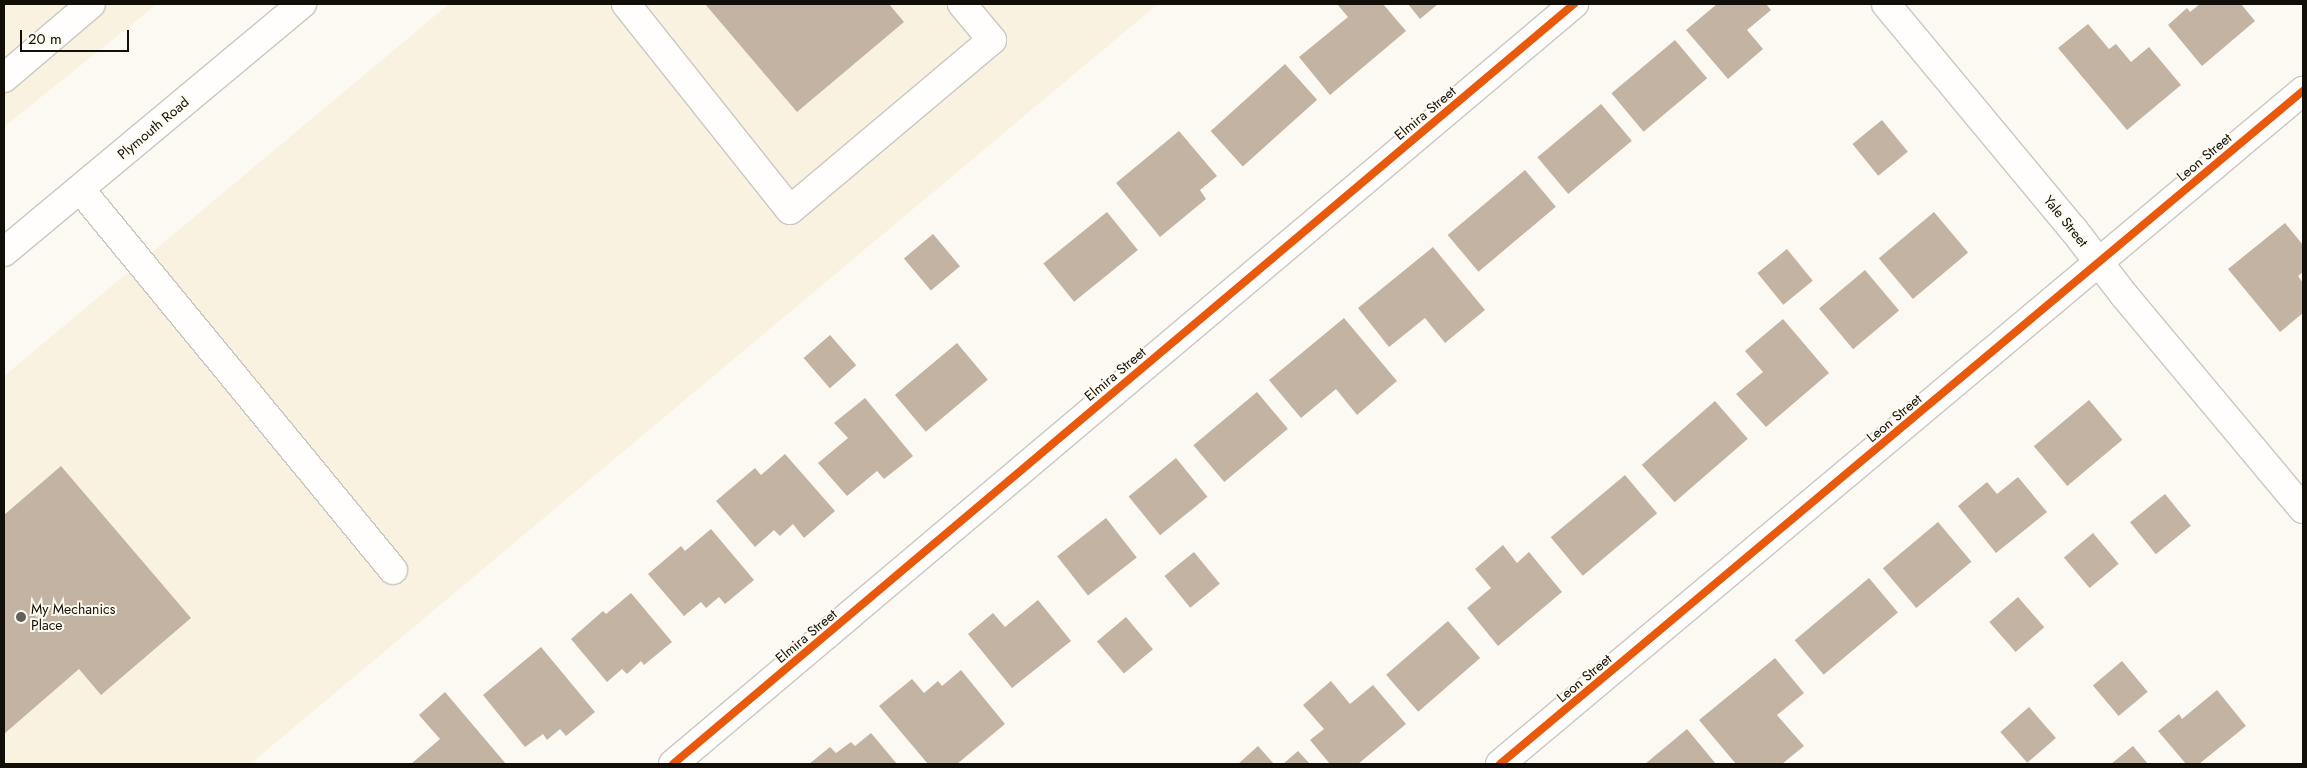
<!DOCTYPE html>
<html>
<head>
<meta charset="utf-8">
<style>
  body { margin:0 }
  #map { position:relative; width:2307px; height:768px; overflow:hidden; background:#fcf9f2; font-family:Jost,sans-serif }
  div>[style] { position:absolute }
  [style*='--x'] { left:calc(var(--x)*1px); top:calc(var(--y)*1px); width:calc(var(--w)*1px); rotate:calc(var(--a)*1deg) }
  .built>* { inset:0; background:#faf2e1 }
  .building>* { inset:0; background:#c3b3a3; transform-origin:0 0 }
  .roads { filter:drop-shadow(1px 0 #cac8c2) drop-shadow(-1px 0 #cac8c2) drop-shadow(0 1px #cac8c2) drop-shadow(0 -1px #cac8c2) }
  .minor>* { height:28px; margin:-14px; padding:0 14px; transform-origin:14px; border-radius:14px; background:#fffefd }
  .major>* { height:28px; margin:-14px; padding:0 14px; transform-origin:14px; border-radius:14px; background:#fffefd }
  .cycleway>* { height:8px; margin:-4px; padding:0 4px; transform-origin:4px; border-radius:4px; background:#e8590c }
  .dots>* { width:14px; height:14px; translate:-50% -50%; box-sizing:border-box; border:2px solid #fffaef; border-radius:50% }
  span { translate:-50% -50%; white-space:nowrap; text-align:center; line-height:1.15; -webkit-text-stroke:4px #fffaef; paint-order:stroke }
  .street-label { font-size:14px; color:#120f09 }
  .poi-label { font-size:14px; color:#120f09 }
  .left { translate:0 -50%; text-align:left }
  .frame { position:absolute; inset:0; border:5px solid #120f09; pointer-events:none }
  .scale { position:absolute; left:20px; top:30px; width:109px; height:22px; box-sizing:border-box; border:2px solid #120f09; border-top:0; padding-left:6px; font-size:15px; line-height:18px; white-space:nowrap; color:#120f09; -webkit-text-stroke:4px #fffaef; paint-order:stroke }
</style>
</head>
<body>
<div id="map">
  <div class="built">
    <div style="clip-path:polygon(4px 4px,157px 4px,4px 127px)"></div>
    <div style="clip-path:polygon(449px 4px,1158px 4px,250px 764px,4px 764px,4px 376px)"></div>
  </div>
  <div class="building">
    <div style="clip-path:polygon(705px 4px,889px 4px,904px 22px,797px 112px)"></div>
    <div style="clip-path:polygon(1337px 4px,1383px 4px,1406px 31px,1330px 95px,1299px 57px,1348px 17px)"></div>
    <div style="clip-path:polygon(1408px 4px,1438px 4px,1420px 19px)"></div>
    <div style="clip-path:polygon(1717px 4px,1766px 4px,1771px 10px,1747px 30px,1763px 49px,1728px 79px,1686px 30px)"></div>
    <div style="clip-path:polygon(2200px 4px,2241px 4px,2255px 21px,2202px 66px,2168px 25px,2187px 8px,2190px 12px)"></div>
    <div style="clip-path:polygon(2088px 24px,2109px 49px,2116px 44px,2131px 62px,2149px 47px,2181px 85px,2127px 130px,2058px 48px)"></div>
    <div style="left:1675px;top:40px;width:50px;height:83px;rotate:50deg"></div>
    <div style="left:1285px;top:64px;width:48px;height:100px;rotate:48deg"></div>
    <div style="left:1601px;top:104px;width:48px;height:83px;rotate:50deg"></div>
    <div style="left:1882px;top:120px;width:41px;height:38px;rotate:51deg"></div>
    <div style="clip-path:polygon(1179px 131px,1217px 176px,1200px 190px,1206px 199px,1160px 237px,1116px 183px)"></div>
    <div style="left:1525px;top:170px;width:48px;height:101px;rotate:50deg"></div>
    <div style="left:1107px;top:212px;width:49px;height:82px;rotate:51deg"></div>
    <div style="left:1934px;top:212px;width:53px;height:72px;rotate:50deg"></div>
    <div style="clip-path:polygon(2285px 223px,2303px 245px,2303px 272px,2298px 276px,2303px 283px,2303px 313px,2280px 332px,2228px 269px)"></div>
    <div style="left:933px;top:234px;width:42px;height:38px;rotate:50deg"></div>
    <div style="clip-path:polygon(1433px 247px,1485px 310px,1445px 343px,1425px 318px,1389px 347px,1358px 308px)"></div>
    <div style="left:1787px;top:249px;width:41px;height:38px;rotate:51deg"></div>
    <div style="left:1865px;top:270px;width:53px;height:60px;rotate:50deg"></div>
    <div style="clip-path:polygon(1344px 318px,1397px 381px,1357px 415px,1336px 389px,1301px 418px,1269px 380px)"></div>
    <div style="clip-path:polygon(1783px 319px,1829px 373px,1766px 427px,1736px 394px,1763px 372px,1745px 351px)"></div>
    <div style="left:830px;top:335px;width:40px;height:35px;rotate:49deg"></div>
    <div style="left:957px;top:343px;width:48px;height:81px;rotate:50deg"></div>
    <div style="left:1257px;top:392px;width:48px;height:83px;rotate:50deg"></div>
    <div style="clip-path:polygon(865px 398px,913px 456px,884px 479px,877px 471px,847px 496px,818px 463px,848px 438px,834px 423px)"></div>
    <div style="left:2089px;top:400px;width:52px;height:72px;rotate:50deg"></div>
    <div style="left:1715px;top:401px;width:50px;height:97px;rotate:49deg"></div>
    <div style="clip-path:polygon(785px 454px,835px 511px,804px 538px,793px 524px,780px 536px,774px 530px,755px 547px,716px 501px,755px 468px,761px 475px)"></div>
    <div style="left:1176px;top:458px;width:50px;height:61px;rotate:51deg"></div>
    <div style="clip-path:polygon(61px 466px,191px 618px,101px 695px,79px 669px,4px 734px,4px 515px)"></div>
    <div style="left:1625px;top:475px;width:50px;height:97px;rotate:50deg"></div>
    <div style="clip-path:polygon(2018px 477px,2047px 512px,1996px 553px,1958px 506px,1987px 482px,1997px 494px)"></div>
    <div style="left:2165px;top:494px;width:41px;height:45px;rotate:51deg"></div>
    <div style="left:1106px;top:518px;width:50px;height:62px;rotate:52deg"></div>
    <div style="left:1938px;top:522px;width:52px;height:72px;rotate:50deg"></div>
    <div style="clip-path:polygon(711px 529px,754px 580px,725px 604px,719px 597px,706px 608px,701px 602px,684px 616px,648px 574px,681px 546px,685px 551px)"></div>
    <div style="left:2093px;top:533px;width:40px;height:38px;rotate:50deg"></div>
    <div style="clip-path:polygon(1503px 545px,1517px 563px,1529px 552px,1562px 592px,1498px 646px,1467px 608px,1491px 588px,1475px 569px)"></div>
    <div style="left:1194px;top:552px;width:41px;height:38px;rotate:51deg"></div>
    <div style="left:1869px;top:578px;width:45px;height:97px;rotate:50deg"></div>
    <div style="clip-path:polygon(631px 593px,672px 642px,644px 665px,641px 661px,627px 674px,622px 669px,607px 682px,571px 639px,603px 611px,606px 614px)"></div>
    <div style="left:2018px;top:597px;width:40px;height:38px;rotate:49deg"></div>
    <div style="clip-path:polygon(1038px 600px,1071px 641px,1012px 688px,968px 634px,993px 613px,1005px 627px)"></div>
    <div style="left:1126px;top:617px;width:42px;height:38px;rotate:50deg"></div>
    <div style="left:1448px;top:621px;width:49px;height:82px;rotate:49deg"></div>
    <div style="clip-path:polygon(541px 647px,595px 712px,566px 736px,560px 729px,547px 740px,543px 734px,525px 747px,483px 695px)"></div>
    <div style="clip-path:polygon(1775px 658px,1804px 693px,1777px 715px,1804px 746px,1782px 764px,1736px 764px,1699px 720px)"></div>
    <div style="left:2122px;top:661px;width:40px;height:38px;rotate:50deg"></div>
    <div style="clip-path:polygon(961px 670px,1005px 724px,957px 764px,928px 764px,879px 706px,912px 679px,924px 693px,938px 681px,942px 686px)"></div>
    <div style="clip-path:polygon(1331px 681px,1350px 704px,1373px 685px,1406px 724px,1358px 764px,1330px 764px,1310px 740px,1324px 729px,1303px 705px)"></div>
    <div style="clip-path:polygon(2217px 690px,2246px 726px,2199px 764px,2186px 764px,2158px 731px,2179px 714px,2182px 719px)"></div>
    <div style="clip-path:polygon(445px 692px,506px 764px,411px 764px,440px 739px,419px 715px)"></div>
    <div style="left:2029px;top:707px;width:41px;height:38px;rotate:49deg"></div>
    <div style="clip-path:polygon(1687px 729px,1716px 764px,1645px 764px)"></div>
    <div style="clip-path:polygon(871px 733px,897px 764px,809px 764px,830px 747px,836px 753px,851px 742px,855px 746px)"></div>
    <div style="clip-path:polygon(1258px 746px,1274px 764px,1238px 764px)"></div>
    <div style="clip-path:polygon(2133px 746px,2148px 764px,2111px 764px)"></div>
    <div style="clip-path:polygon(1298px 751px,1310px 764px,1283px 764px)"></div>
  </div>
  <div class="roads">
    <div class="minor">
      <div style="--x:626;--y:4;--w:263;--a:51.5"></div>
      <div style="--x:790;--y:210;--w:264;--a:-40.1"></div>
      <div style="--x:992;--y:40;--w:47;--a:-129.8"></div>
      <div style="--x:1886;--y:4;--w:293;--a:50.3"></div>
      <div style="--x:2073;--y:229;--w:83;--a:52.3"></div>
      <div style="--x:2124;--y:295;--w:279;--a:50.1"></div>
      <div style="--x:4;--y:78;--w:114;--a:-40.4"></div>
      <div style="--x:80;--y:189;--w:493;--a:50.6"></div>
      <div style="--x:673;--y:764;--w:1179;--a:-40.15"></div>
      <div style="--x:1500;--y:764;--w:1048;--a:-39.97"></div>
    </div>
    <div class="major">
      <div style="--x:4;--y:252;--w:388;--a:-39.8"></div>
    </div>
  </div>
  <div class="cycleway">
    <div style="--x:673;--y:764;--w:1179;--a:-40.15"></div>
    <div style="--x:1500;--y:764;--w:1048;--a:-39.97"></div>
  </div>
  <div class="dots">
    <div style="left:21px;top:617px;background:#64615b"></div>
  </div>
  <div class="street-label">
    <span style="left:1425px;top:113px;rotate:-40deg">Elmira Street</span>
    <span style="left:153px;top:128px;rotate:-40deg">Plymouth Road</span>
    <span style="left:2204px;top:157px;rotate:-40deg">Leon Street</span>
    <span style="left:2066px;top:221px;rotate:51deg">Yale Street</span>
    <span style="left:1115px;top:374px;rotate:-40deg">Elmira Street</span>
    <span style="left:1894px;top:418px;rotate:-40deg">Leon Street</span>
    <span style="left:806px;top:636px;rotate:-40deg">Elmira Street</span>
    <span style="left:1584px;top:678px;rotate:-40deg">Leon Street</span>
  </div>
  <div class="poi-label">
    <span class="left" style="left:31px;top:617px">My Mechanics<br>Place</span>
  </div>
  <div class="frame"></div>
  <div class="scale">20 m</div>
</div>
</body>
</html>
